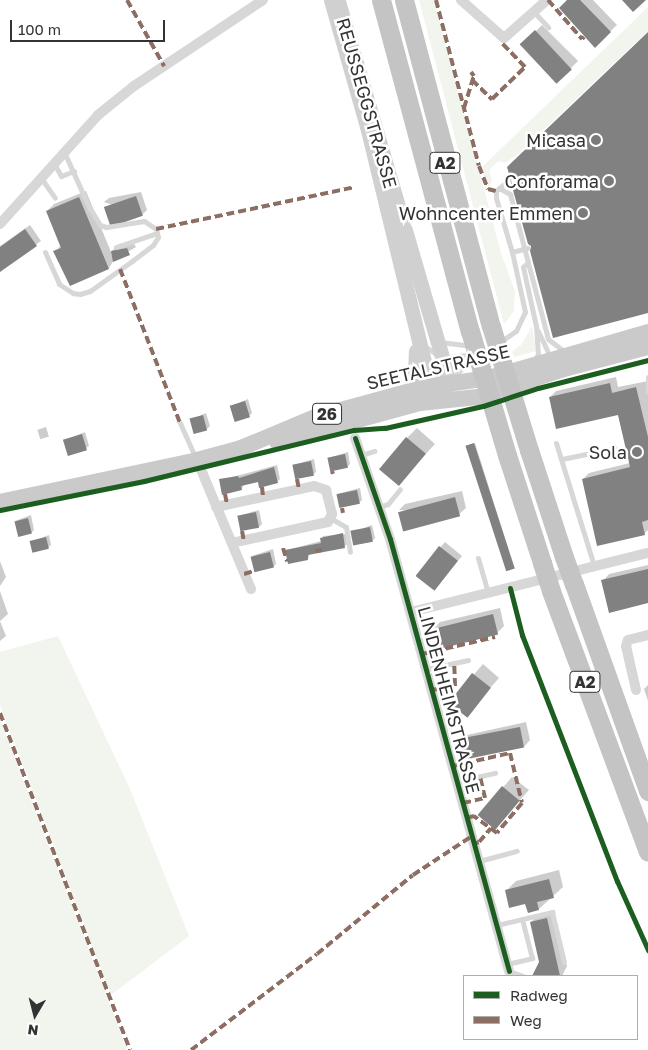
<!DOCTYPE html>
<html>
<head>
<meta charset="utf-8">
<style>
  body { margin:0 }
  #map { position:relative; width:648px; height:1050px; overflow:hidden; background:#fff; font-family:"Golos Text",sans-serif }
  div>[style] { position:absolute }
  [style*='--x'] { left:calc(var(--x)*1px); top:calc(var(--y)*1px); width:calc(var(--w)*1px); rotate:calc(var(--a)*1deg) }
  .green>* { inset:0; background:#f1f5ed }
  .shadow>* { inset:0; background:#0003; transform-origin:0 0 }
  .building>* { inset:0; background:#818181; transform-origin:0 0 }
  .service>* { height:5px; margin:-2.5px; padding:0 2.5px; transform-origin:2.5px; border-radius:2.5px; background:#d7d7d7 }
  .minor>* { height:10px; margin:-5px; padding:0 5px; transform-origin:5px; border-radius:5px; background:#d7d7d7 }
  .secondary>* { height:15px; margin:-7.5px; padding:0 7.5px; transform-origin:7.5px; border-radius:7.5px; background:#d0d0d0 }
  .primary>* { height:16px; margin:-8px; padding:0 8px; transform-origin:8px; border-radius:8px; background:#cacaca }
  .motorway>* { height:19px; margin:-9.5px; padding:0 9.5px; transform-origin:9.5px; border-radius:9.5px; background:#c4c4c4 }
  .motorway-bridge>* { height:19px; margin:-9.5px; padding:0 9.5px; transform-origin:9.5px; border-radius:9.5px; background:#c4c4c4 }
  .quiet>* { height:4px; margin-top:-2px; transform-origin:0; background:repeating-linear-gradient(90deg,#8d6e63 0 8px,transparent 0 12px) }
  .cycleway>* { height:5px; margin:-2.5px; padding:0 2.5px; transform-origin:2.5px; border-radius:2.5px; background:#1b5e20 }
  .dots>* { width:14px; height:14px; translate:-50% -50%; box-sizing:border-box; border:2px solid #fff; border-radius:50% }
  span { translate:-50% -50%; white-space:nowrap; text-align:center; line-height:1.15; -webkit-text-stroke:5px #fff; paint-order:stroke }
  .shield-label span { padding:1px 4px; background:#fff; border:1px solid; border-radius:4px; -webkit-text-stroke-width:0 }
  .shield-label { font-size:16px; color:#333; font-weight:700 }
  .street-label { font-size:18px; color:#333 }
  .poi-label { font-size:18px; color:#333 }
  .right { translate:-100% -50%; text-align:right }
  .legend { position:absolute; left:463px; top:975px; width:175px; height:65px; box-sizing:border-box; background:#fff; border:1px solid #adadad; margin:0; padding:6px 9px; list-style:none; font-size:15px; color:#333 }
  .legend li { display:flex; align-items:center; gap:10px; height:25px }
  .legend b { width:25px; border:1px solid #adadad }
  .north { position:absolute; left:10px; top:990px; width:50px; height:50px; -webkit-text-stroke:4px #fff; paint-order:stroke; rotate:188deg; font-size:14px; font-weight:700; line-height:20px; text-align:center; color:#333 }
  .north::after { content:''; display:block; margin:auto; width:18px; height:22px; background:#333; clip-path:polygon(50% 0,100% 100%,50% 72%,0 100%) }
  .scale { position:absolute; left:10px; top:20px; width:155px; height:22px; box-sizing:border-box; border:2px solid #333; border-top:0; padding-left:6px; font-size:15px; line-height:18px; white-space:nowrap; color:#333; -webkit-text-stroke:4px #fff; paint-order:stroke }
</style>
</head>
<body>
<div id="map">
  <div class="green">
    <div style="clip-path:polygon(419px 0,434px 0,501px 253px,515px 291px,514px 311px,504px 324px)"></div>
    <div style="clip-path:polygon(648px 7px,648px 31px,517px 155px,505px 163px,498px 161px,489px 170px,492px 180px,489px 187px,481px 168px)"></div>
    <div style="clip-path:polygon(532px 326px,536px 351px,514px 357px,512px 352px,522px 344px)"></div>
    <div style="clip-path:polygon(58px 636px,130px 789px,189px 936px,111px 995px,0 705px,0 652px)"></div>
    <div style="clip-path:polygon(0 720px,93px 960px,127px 1050px,0 1050px)"></div>
  </div>
  <div class="shadow">
    <div style="clip-path:polygon(569px 0,593px 0,617px 25px,595px 46px)"></div>
    <div style="left:542px;top:25px;width:51px;height:28px;rotate:45deg"></div>
    <div style="clip-path:polygon(86px 191px,111px 252px,119px 244px,133px 242px,136px 247px,114px 260px,109px 268px,70px 284px,55px 252px,61px 245px,47px 211px,54px 204px)"></div>
    <div style="clip-path:polygon(141px 192px,147px 210px,142px 215px,104px 202px,109px 198px)"></div>
    <div style="clip-path:polygon(30px 225px,41px 241px,0 271px,0 246px)"></div>
    <div style="clip-path:polygon(616px 377px,618px 387px,648px 381px,648px 530px,644px 534px,583px 479px,589px 473px,630px 463px,618px 414px,550px 397px,556px 391px)"></div>
    <div style="clip-path:polygon(248px 399px,252px 413px,249px 416px,231px 406px)"></div>
    <div style="clip-path:polygon(206px 413px,210px 426px,207px 429px,191px 420px)"></div>
    <div style="left:46px;top:427px;width:10px;height:9px;rotate:73deg"></div>
    <div style="clip-path:polygon(417px 428px,435px 444px,407px 474px,407px 438px)"></div>
    <div style="clip-path:polygon(85px 432px,89px 446px,86px 448px,65px 440px)"></div>
    <div style="clip-path:polygon(475px 443px,514px 567px,513px 568px,467px 446px)"></div>
    <div style="clip-path:polygon(348px 452px,350px 464px,347px 467px,328px 458px)"></div>
    <div style="clip-path:polygon(314px 459px,316px 472px,313px 475px,293px 465px)"></div>
    <div style="clip-path:polygon(277px 465px,280px 479px,277px 482px,259px 481px,244px 484px,242px 489px,221px 480px)"></div>
    <div style="clip-path:polygon(360px 488px,362px 500px,359px 503px,337px 494px)"></div>
    <div style="clip-path:polygon(462px 491px,466px 508px,459px 514px,399px 510px,405px 504px)"></div>
    <div style="clip-path:polygon(259px 510px,262px 524px,259px 527px,238px 516px)"></div>
    <div style="clip-path:polygon(31px 515px,34px 530px,31px 533px,15px 521px)"></div>
    <div style="clip-path:polygon(372px 525px,375px 538px,372px 541px,353px 532px)"></div>
    <div style="clip-path:polygon(346px 534px,347px 544px,344px 547px,310px 553px,308px 559px,287px 550px,321px 541px,323px 536px)"></div>
    <div style="clip-path:polygon(49px 535px,51px 545px,48px 548px,30px 542px)"></div>
    <div style="clip-path:polygon(445px 542px,462px 556px,438px 585px,416px 575px)"></div>
    <div style="clip-path:polygon(273px 549px,276px 564px,273px 567px,252px 556px)"></div>
    <div style="clip-path:polygon(0 561px,6px 577px,0 586px)"></div>
    <div style="clip-path:polygon(648px 565px,648px 602px,603px 581px,609px 574px)"></div>
    <div style="clip-path:polygon(0 591px,8px 614px,0 621px,6px 636px,0 641px)"></div>
    <div style="clip-path:polygon(500px 608px,504px 626px,497px 633px,434px 628px,440px 622px)"></div>
    <div style="clip-path:polygon(483px 664px,499px 678px,475px 705px,450px 702px)"></div>
    <div style="clip-path:polygon(648px 685px,648px 701px,644px 689px)"></div>
    <div style="clip-path:polygon(526px 722px,530px 740px,524px 747px,465px 760px,460px 742px,467px 735px)"></div>
    <div style="clip-path:polygon(512px 777px,529px 790px,504px 818px,479px 815px)"></div>
    <div style="clip-path:polygon(559px 870px,563px 887px,539px 909px,506px 891px,516px 881px)"></div>
    <div style="clip-path:polygon(552px 913px,567px 966px,562px 976px,534px 976px,541px 962px,531px 922px,537px 916px)"></div>
  </div>
  <div class="building">
    <div style="clip-path:polygon(567px 0,580px 0,611px 32px,595px 48px,559px 8px)"></div>
    <div style="clip-path:polygon(622px 0,646px 0,633px 12px)"></div>
    <div style="left:535px;top:30px;width:54px;height:21px;rotate:47deg"></div>
    <div style="clip-path:polygon(648px 32px,648px 313px,553px 338px,530px 251px,531px 246px,528px 244px,511px 183px,514px 177px,509px 174px,507px 167px)"></div>
    <div style="left:136px;top:196px;width:21px;height:34px;rotate:71deg"></div>
    <div style="clip-path:polygon(79px 197px,109px 269px,70px 286px,53px 251px,61px 248px,46px 211px)"></div>
    <div style="clip-path:polygon(25px 229px,37px 246px,0 272px,0 247px)"></div>
    <div style="clip-path:polygon(127px 248px,130px 255px,113px 262px,111px 251px)"></div>
    <div style="clip-path:polygon(610px 383px,612px 393px,636px 387px,648px 437px,648px 520px,642px 522px,645px 535px,597px 546px,582px 479px,630px 467px,618px 415px,556px 429px,549px 397px)"></div>
    <div style="left:245px;top:401px;width:17px;height:16px;rotate:73deg"></div>
    <div style="left:203px;top:415px;width:16px;height:14px;rotate:75deg"></div>
    <div style="left:82px;top:434px;width:17px;height:20px;rotate:73deg"></div>
    <div style="left:406px;top:437px;width:26px;height:42px;rotate:40deg"></div>
    <div style="left:474px;top:443px;width:132px;height:9px;rotate:72deg"></div>
    <div style="left:345px;top:454px;width:14px;height:18px;rotate:78deg"></div>
    <div style="left:311px;top:461px;width:15px;height:19px;rotate:79deg"></div>
    <div style="clip-path:polygon(274px 467px,278px 483px,259px 488px,258px 482px,241px 486px,242px 490px,222px 495px,219px 479px,238px 476px,239px 478px)"></div>
    <div style="left:357px;top:490px;width:14px;height:21px;rotate:78deg"></div>
    <div style="left:455px;top:497px;width:20px;height:59px;rotate:75deg"></div>
    <div style="left:256px;top:512px;width:16px;height:19px;rotate:79deg"></div>
    <div style="left:28px;top:518px;width:16px;height:14px;rotate:76deg"></div>
    <div style="left:370px;top:527px;width:15px;height:20px;rotate:79deg"></div>
    <div style="clip-path:polygon(343px 533px,345px 548px,308px 555px,308px 560px,288px 564px,285px 550px,321px 543px,320px 538px)"></div>
    <div style="left:46px;top:537px;width:12px;height:17px;rotate:76deg"></div>
    <div style="left:439px;top:546px;width:24px;height:38px;rotate:38deg"></div>
    <div style="left:270px;top:552px;width:16px;height:20px;rotate:76deg"></div>
    <div style="clip-path:polygon(648px 569px,648px 603px,609px 613px,601px 580px)"></div>
    <div style="left:493px;top:614px;width:21px;height:63px;rotate:76deg"></div>
    <div style="left:472px;top:673px;width:24px;height:38px;rotate:38deg"></div>
    <div style="left:520px;top:727px;width:21px;height:63px;rotate:79deg"></div>
    <div style="left:502px;top:786px;width:23px;height:38px;rotate:40deg"></div>
    <div style="clip-path:polygon(549px 879px,554px 898px,537px 902px,539px 910px,528px 913px,525px 904px,509px 908px,505px 890px)"></div>
    <div style="clip-path:polygon(547px 918px,560px 976px,532px 976px,539px 962px,530px 922px)"></div>
  </div>
  <div class="service">
    <div style="--x:534;--y:12;--w:21;--a:47"></div>
    <div style="--x:54;--y:163;--w:15;--a:62"></div>
    <div style="--x:61;--y:176;--w:14;--a:-21"></div>
    <div style="--x:41;--y:178;--w:24;--a:55"></div>
    <div style="--x:510;--y:178;--w:19;--a:137"></div>
    <div style="--x:496;--y:191;--w:7;--a:90"></div>
    <div style="--x:496;--y:198;--w:56;--a:73.5"></div>
    <div style="--x:499;--y:188;--w:13;--a:29"></div>
    <div style="--x:510;--y:194;--w:150;--a:75.3"></div>
    <div style="--x:548;--y:339;--w:21;--a:37"></div>
    <div style="--x:116;--y:247;--w:43;--a:-18.9"></div>
    <div style="--x:45;--y:252;--w:35;--a:66"></div>
    <div style="--x:59;--y:284;--w:17;--a:33"></div>
    <div style="--x:73;--y:293;--w:7;--a:8"></div>
    <div style="--x:80;--y:294;--w:10;--a:-17"></div>
    <div style="--x:90;--y:291;--w:52;--a:-35.5"></div>
    <div style="--x:132;--y:261;--w:26;--a:-37"></div>
    <div style="--x:153;--y:245;--w:9;--a:-58"></div>
    <div style="--x:158;--y:237;--w:8;--a:-104"></div>
    <div style="--x:156;--y:229;--w:14;--a:-146"></div>
    <div style="--x:144;--y:221;--w:38;--a:171"></div>
    <div style="--x:106;--y:227;--w:6;--a:-162"></div>
    <div style="--x:100;--y:225;--w:21;--a:-121"></div>
    <div style="--x:89;--y:207;--w:60;--a:-114.4"></div>
    <div style="--x:528;--y:262;--w:7;--a:135"></div>
    <div style="--x:523;--y:267;--w:60;--a:77.6"></div>
    <div style="--x:536;--y:326;--w:28;--a:86"></div>
    <div style="--x:538;--y:354;--w:9;--a:117"></div>
    <div style="--x:538;--y:331;--w:29;--a:65"></div>
    <div style="--x:440;--y:342;--w:31;--a:7"></div>
    <div style="--x:500;--y:342;--w:19;--a:-35"></div>
    <div style="--x:516;--y:331;--w:21;--a:-65"></div>
    <div style="--x:525;--y:312;--w:61;--a:-102.2"></div>
    <div style="--x:512;--y:252;--w:16;--a:-15"></div>
    <div style="--x:426;--y:347;--w:19;--a:35"></div>
    <div style="--x:442;--y:358;--w:32;--a:-7"></div>
    <div style="--x:648;--y:377;--w:15;--a:90"></div>
    <div style="--x:451;--y:379;--w:32;--a:-44"></div>
    <div style="--x:180;--y:423;--w:37;--a:66"></div>
    <div style="--x:556;--y:443;--w:129;--a:72.8"></div>
    <div style="--x:361;--y:455;--w:14;--a:-17"></div>
    <div style="--x:562;--y:459;--w:54;--a:-11.7"></div>
    <div style="--x:379;--y:507;--w:9;--a:-18"></div>
    <div style="--x:388;--y:504;--w:19;--a:-51"></div>
    <div style="--x:332;--y:519;--w:16;--a:30"></div>
    <div style="--x:346;--y:527;--w:25;--a:81"></div>
    <div style="--x:478;--y:558;--w:36;--a:74"></div>
    <div style="--x:426;--y:669;--w:43;--a:-12.1"></div>
    <div style="--x:457;--y:781;--w:39;--a:-12"></div>
    <div style="--x:479;--y:861;--w:39;--a:-15"></div>
    <div style="--x:497;--y:925;--w:57;--a:-13.3"></div>
    <div style="--x:552;--y:912;--w:51;--a:76.5"></div>
    <div style="--x:507;--y:964;--w:26;--a:-13"></div>
    <div style="--x:532;--y:958;--w:40;--a:-104.4"></div>
    <div style="--x:509;--y:971;--w:15;--a:20"></div>
  </div>
  <div class="minor">
    <div style="--x:461;--y:0;--w:57;--a:41.5"></div>
    <div style="--x:504;--y:38;--w:57;--a:-41.5"></div>
    <div style="--x:0;--y:224;--w:147;--a:-48"></div>
    <div style="--x:98;--y:115;--w:46;--a:-38.9"></div>
    <div style="--x:134;--y:86;--w:155;--a:-33.7"></div>
    <div style="--x:355;--y:438;--w:107;--a:70.9"></div>
    <div style="--x:390;--y:539;--w:448;--a:74.6"></div>
    <div style="--x:197;--y:460;--w:140;--a:67.3"></div>
    <div style="--x:216;--y:507;--w:100;--a:-12.1"></div>
    <div style="--x:314;--y:486;--w:13;--a:18"></div>
    <div style="--x:326;--y:490;--w:25;--a:76"></div>
    <div style="--x:332;--y:514;--w:9;--a:117"></div>
    <div style="--x:328;--y:522;--w:98;--a:167.7"></div>
    <div style="--x:411;--y:612;--w:244;--a:-14"></div>
    <div style="--x:636;--y:690;--w:45;--a:-102.8"></div>
    <div style="--x:626;--y:646;--w:6;--a:-72"></div>
    <div style="--x:628;--y:640;--w:21;--a:-14"></div>
  </div>
  <div class="secondary">
    <div style="--x:331;--y:0;--w:131;--a:74.1"></div>
    <div style="--x:367;--y:126;--w:251;--a:76.4"></div>
    <div style="--x:426;--y:370;--w:33;--a:61"></div>
    <div style="--x:442;--y:399;--w:17;--a:-69"></div>
    <div style="--x:448;--y:383;--w:16;--a:-101"></div>
    <div style="--x:445;--y:367;--w:382;--a:-106.3"></div>
    <div style="--x:408;--y:392;--w:17;--a:-66"></div>
    <div style="--x:415;--y:376;--w:25;--a:-88"></div>
  </div>
  <div class="primary">
    <div style="--x:277;--y:442;--w:148;--a:-15.3"></div>
    <div style="--x:420;--y:403;--w:58;--a:-5.9"></div>
    <div style="--x:478;--y:397;--w:90;--a:-18"></div>
    <div style="--x:564;--y:369;--w:87;--a:-14.7"></div>
    <div style="--x:0;--y:502;--w:201;--a:-12"></div>
    <div style="--x:197;--y:460;--w:46;--a:-15.3"></div>
    <div style="--x:241;--y:448;--w:80;--a:-22.7"></div>
    <div style="--x:315;--y:417;--w:114;--a:-15.3"></div>
    <div style="--x:425;--y:387;--w:65;--a:-8"></div>
    <div style="--x:489;--y:378;--w:166;--a:-16.1"></div>
  </div>
  <div class="motorway">
    <div style="--x:381;--y:0;--w:343;--a:75"></div>
    <div style="--x:404;--y:0;--w:337;--a:75.1"></div>
    <div style="--x:529;--y:450;--w:113;--a:71.9"></div>
    <div style="--x:507;--y:455;--w:114;--a:72"></div>
    <div style="--x:574;--y:584;--w:220;--a:70.3"></div>
    <div style="--x:551;--y:591;--w:278;--a:69.6"></div>
  </div>
  <div class="motorway-bridge">
    <div style="--x:491;--y:326;--w:130;--a:73"></div>
    <div style="--x:470;--y:331;--w:129;--a:73.4"></div>
    <div style="--x:564;--y:557;--w:29;--a:70"></div>
    <div style="--x:542;--y:563;--w:29;--a:72"></div>
  </div>
  <div class="quiet">
    <div style="--x:127;--y:0;--w:76;--a:60.7"></div>
    <div style="--x:436;--y:0;--w:171;--a:75.5"></div>
    <div style="--x:479;--y:166;--w:25;--a:69"></div>
    <div style="--x:488;--y:189;--w:8;--a:14"></div>
    <div style="--x:548;--y:0;--w:52;--a:48.9"></div>
    <div style="--x:582;--y:39;--w:3;--a:-45"></div>
    <div style="--x:472;--y:80;--w:28;--a:44"></div>
    <div style="--x:492;--y:99;--w:46;--a:-44.1"></div>
    <div style="--x:525;--y:67;--w:35;--a:-134"></div>
    <div style="--x:464;--y:108;--w:34;--a:-73"></div>
    <div style="--x:474;--y:76;--w:5;--a:-127"></div>
    <div style="--x:156;--y:229;--w:203;--a:-11.9"></div>
    <div style="--x:120;--y:269;--w:165;--a:68.7"></div>
    <div style="--x:332;--y:471;--w:3;--a:72"></div>
    <div style="--x:297;--y:479;--w:10;--a:79"></div>
    <div style="--x:262;--y:487;--w:9;--a:84"></div>
    <div style="--x:225;--y:494;--w:10;--a:79"></div>
    <div style="--x:342;--y:508;--w:5;--a:79"></div>
    <div style="--x:242;--y:531;--w:10;--a:79"></div>
    <div style="--x:283;--y:548;--w:14;--a:73"></div>
    <div style="--x:315;--y:551;--w:7;--a:-8"></div>
    <div style="--x:244;--y:574;--w:10;--a:-17"></div>
    <div style="--x:422;--y:654;--w:75;--a:-13.1"></div>
    <div style="--x:432;--y:690;--w:23;--a:-10"></div>
    <div style="--x:455;--y:686;--w:23;--a:-92"></div>
    <div style="--x:0;--y:713;--w:361;--a:68.9"></div>
    <div style="--x:453;--y:766;--w:58;--a:-12.8"></div>
    <div style="--x:510;--y:753;--w:51;--a:76.5"></div>
    <div style="--x:522;--y:803;--w:39;--a:130"></div>
    <div style="--x:497;--y:833;--w:29;--a:-144"></div>
    <div style="--x:474;--y:816;--w:7;--a:164"></div>
    <div style="--x:463;--y:803;--w:23;--a:-13"></div>
    <div style="--x:485;--y:798;--w:23;--a:-103"></div>
    <div style="--x:474;--y:844;--w:5;--a:-22"></div>
    <div style="--x:479;--y:842;--w:18;--a:-49"></div>
    <div style="--x:191;--y:1050;--w:158;--a:-37.3"></div>
    <div style="--x:317;--y:954;--w:124;--a:-39.5"></div>
    <div style="--x:413;--y:875;--w:71;--a:-33.5"></div>
  </div>
  <div class="cycleway">
    <div style="--x:355;--y:438;--w:107;--a:70.9"></div>
    <div style="--x:390;--y:539;--w:448;--a:74.6"></div>
    <div style="--x:0;--y:510;--w:147;--a:-11.4"></div>
    <div style="--x:144;--y:481;--w:216;--a:-13.7"></div>
    <div style="--x:354;--y:430;--w:31;--a:-4"></div>
    <div style="--x:385;--y:428;--w:100;--a:-12.7"></div>
    <div style="--x:483;--y:406;--w:58;--a:-18.1"></div>
    <div style="--x:538;--y:388;--w:114;--a:-14.3"></div>
    <div style="--x:510;--y:588;--w:49;--a:75.7"></div>
    <div style="--x:522;--y:635;--w:264;--a:68.9"></div>
    <div style="--x:617;--y:881;--w:76;--a:65.8"></div>
  </div>
  <div class="dots">
    <div style="left:596px;top:140px;background:#7a7a7a"></div>
    <div style="left:609px;top:181px;background:#7a7a7a"></div>
    <div style="left:583px;top:213px;background:#7a7a7a"></div>
    <div style="left:637px;top:452px;background:#7a7a7a"></div>
  </div>
  <div class="shield-label">
    <span style="left:445px;top:163px">A2</span>
    <span style="left:327px;top:414px">26</span>
    <span style="left:585px;top:682px">A2</span>
  </div>
  <div class="street-label">
    <span style="left:367px;top:103px;rotate:74deg">REUSSEGGSTRASSE</span>
    <span style="left:438px;top:367px;rotate:-13deg">SEETALSTRASSE</span>
    <span style="left:449px;top:700px;rotate:75deg">LINDENHEIMSTRASSE</span>
  </div>
  <div class="poi-label">
    <span class="right" style="left:586px;top:140px">Micasa</span>
    <span class="right" style="left:599px;top:181px">Conforama</span>
    <span class="right" style="left:573px;top:213px">Wohncenter Emmen</span>
    <span class="right" style="left:627px;top:452px">Sola</span>
  </div>
  <ul class="legend">
  <li><b style="height:6px;background:#1b5e20"></b>Radweg</li>
  <li><b style="height:6px;background:#8d6e63"></b>Weg</li>
  </ul>
  <div class="north">N</div>
  <div class="scale">100 m</div>
</div>
</body>
</html>
